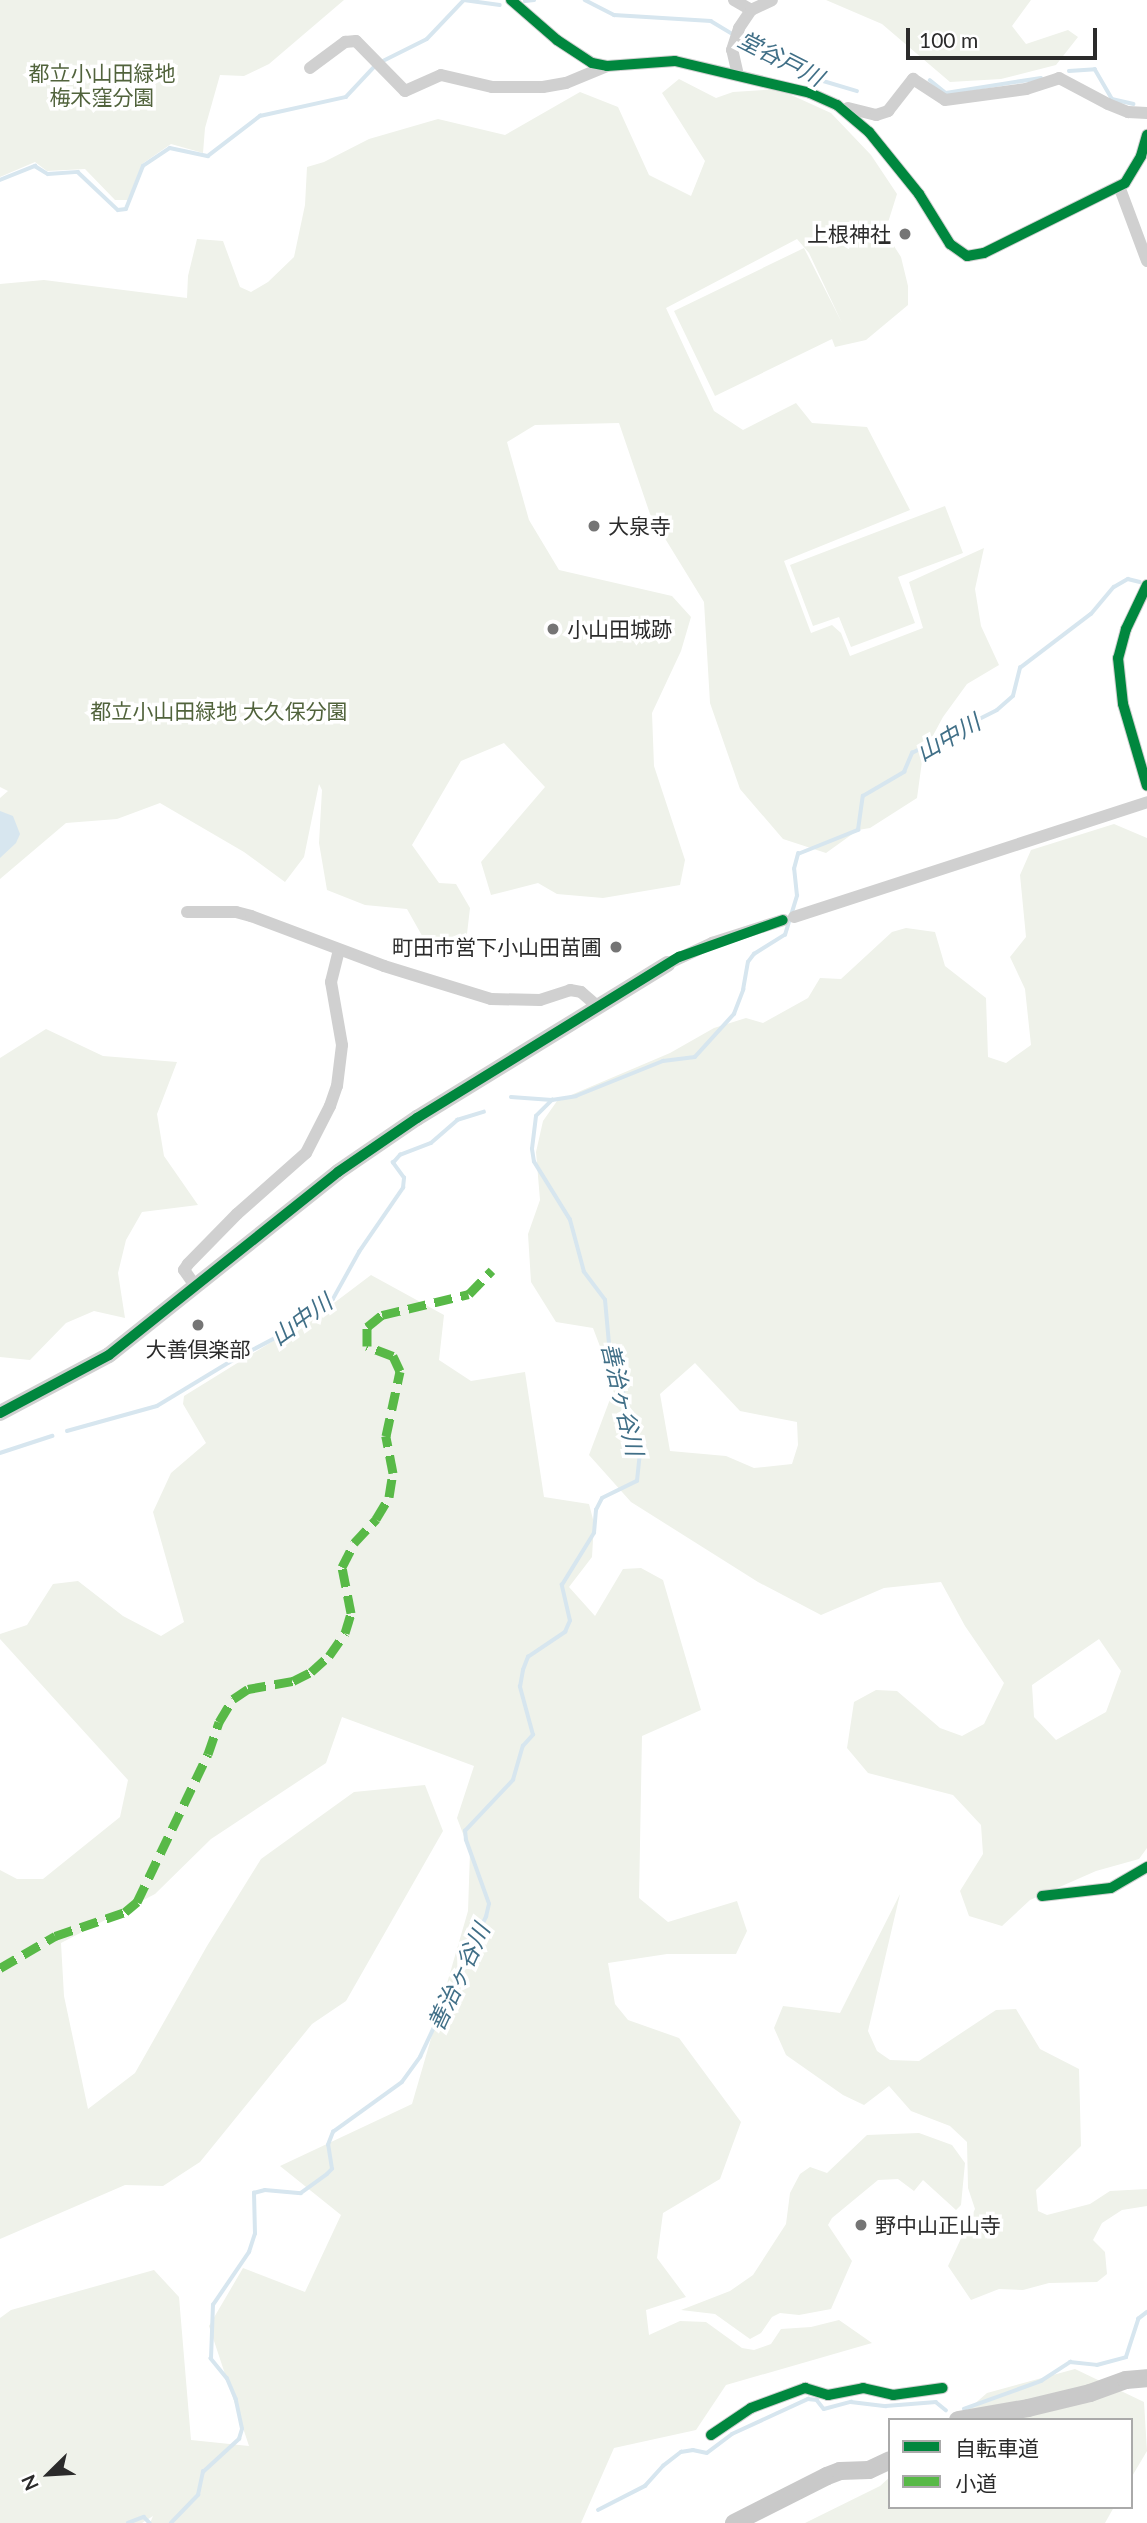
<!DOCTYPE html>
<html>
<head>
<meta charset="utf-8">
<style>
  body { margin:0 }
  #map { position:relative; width:1147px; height:2523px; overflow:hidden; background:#fff; font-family:Lato,"Noto Sans JP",sans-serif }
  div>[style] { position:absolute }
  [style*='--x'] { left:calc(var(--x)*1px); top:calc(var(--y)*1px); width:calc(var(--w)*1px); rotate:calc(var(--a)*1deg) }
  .green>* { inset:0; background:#eff2ea }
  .water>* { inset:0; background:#d7e6ef }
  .stream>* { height:3.5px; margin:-1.75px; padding:0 1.75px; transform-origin:1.75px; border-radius:1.75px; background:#d7e6ef }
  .minor>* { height:12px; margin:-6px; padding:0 6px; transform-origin:6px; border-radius:6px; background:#d0d0d0 }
  .tertiary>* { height:16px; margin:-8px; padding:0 8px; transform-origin:8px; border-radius:8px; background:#d0d0d0 }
  .secondary>* { height:18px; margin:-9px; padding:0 9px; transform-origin:9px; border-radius:9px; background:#c9c9c9 }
  .quiet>* { height:9px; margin-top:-4.5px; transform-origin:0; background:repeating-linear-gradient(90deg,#58b947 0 18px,transparent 0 27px) }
  .cycleway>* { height:10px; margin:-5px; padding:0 5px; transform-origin:5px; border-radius:5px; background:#00873e }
  .dots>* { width:19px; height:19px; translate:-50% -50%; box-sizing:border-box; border:4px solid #fff; border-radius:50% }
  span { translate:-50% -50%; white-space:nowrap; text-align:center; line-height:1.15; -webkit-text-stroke:7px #fff; paint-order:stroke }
  .park-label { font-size:21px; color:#51633c }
  .poi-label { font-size:21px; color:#2b2b2b }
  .right { translate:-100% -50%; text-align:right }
  .left { translate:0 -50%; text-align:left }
  .water-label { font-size:23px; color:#406f87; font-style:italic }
  .legend { position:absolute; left:888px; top:2418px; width:245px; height:91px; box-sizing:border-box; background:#fff; border:2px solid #aaa; margin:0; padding:9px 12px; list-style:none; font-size:21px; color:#2b2b2b }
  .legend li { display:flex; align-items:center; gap:14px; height:35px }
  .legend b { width:35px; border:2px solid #aaa }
  .north { position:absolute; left:14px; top:2439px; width:70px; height:70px; -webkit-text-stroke:5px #fff; paint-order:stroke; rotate:246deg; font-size:19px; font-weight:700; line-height:28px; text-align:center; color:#2b2b2b }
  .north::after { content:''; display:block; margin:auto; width:24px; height:32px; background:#2b2b2b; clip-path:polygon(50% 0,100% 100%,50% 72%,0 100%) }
  .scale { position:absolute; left:906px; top:28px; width:191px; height:32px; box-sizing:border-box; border:4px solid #2b2b2b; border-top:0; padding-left:9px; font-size:21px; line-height:24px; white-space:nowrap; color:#2b2b2b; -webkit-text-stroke:5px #fff; paint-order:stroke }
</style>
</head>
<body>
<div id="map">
  <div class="green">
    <div style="clip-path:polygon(0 0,344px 0,269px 64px,244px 76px,220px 75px,205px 128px,203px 153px,171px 144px,142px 164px,128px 200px,115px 200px,85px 169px,47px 171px,35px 162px,0 177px)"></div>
    <div style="clip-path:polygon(826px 0,1031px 0,1012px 26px,1026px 44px,1068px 30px,1078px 37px,1056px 65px,1001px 79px,950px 82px,882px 24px)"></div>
    <div style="clip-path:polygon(679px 79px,716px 98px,733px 92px,778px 89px,831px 113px,871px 155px,897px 194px,885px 232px,901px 257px,908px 286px,908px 305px,866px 340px,835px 347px,832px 339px,715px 396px,674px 311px,804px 248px,842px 323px,809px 253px,797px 239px,666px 308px,714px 411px,743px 430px,796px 403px,812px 423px,867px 427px,910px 510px,784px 561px,811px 633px,832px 625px,841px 633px,850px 656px,923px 628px,909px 582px,984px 548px,975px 589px,981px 626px,999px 665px,967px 684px,943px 717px,923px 754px,917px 798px,870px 828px,858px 830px,826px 853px,783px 839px,740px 789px,710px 703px,704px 602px,650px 514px,619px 423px,535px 425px,507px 442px,529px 520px,559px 570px,672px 596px,691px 617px,681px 651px,652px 713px,654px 766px,685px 860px,680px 885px,603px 898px,557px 894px,538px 883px,491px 895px,481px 862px,545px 787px,504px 743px,461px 761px,412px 845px,439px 883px,456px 884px,470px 908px,465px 951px,434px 957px,407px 909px,365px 905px,327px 890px,319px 843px,322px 790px,319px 784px,304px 857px,285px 882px,244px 852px,160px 803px,117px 819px,66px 823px,0 879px,0 798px,8px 791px,0 787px,0 284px,44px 280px,187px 298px,188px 276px,197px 239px,223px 241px,240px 287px,251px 292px,268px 282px,294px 257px,305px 205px,307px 167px,324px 162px,369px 139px,438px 119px,505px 135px,580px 92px,618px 107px,649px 175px,691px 196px,705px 161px,662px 93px)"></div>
    <div style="clip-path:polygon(945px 506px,963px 553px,898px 577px,915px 623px,851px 647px,839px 617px,813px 626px,790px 565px)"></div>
    <div style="clip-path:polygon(evenodd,1114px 824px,1147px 838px,1147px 1848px,1139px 1859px,1096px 1871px,1030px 1900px,1002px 1926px,969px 1916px,960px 1891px,983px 1854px,981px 1825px,953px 1795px,868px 1773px,847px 1748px,854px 1702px,876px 1690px,897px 1691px,940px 1728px,962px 1736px,984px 1724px,1004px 1683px,965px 1626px,941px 1582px,884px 1588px,821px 1615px,758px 1582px,631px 1502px,589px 1455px,615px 1386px,593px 1328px,556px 1322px,531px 1282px,528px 1234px,540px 1200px,536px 1152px,543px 1121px,557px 1101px,670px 1053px,714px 1028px,746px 1018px,763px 1023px,808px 998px,820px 978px,841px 979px,892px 932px,906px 928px,935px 932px,945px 966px,986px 998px,988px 1057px,1006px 1063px,1031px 1045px,1025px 989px,1010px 957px,1026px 937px,1020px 875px,1031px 850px,1114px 824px,695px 1363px,740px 1411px,797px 1422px,798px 1445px,792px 1464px,754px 1468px,726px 1456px,670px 1451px,660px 1394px,695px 1363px,1114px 824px,1099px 1639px,1121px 1671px,1106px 1712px,1056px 1740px,1034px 1717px,1032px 1685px,1099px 1639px)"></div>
    <div style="clip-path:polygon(46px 1029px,103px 1056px,177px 1062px,157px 1114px,164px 1156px,198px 1205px,142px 1212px,126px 1240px,118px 1273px,125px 1318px,94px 1311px,66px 1323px,30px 1360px,0 1357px,0 1058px)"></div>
    <div style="clip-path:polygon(371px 1275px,444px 1315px,439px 1360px,471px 1381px,525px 1372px,544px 1497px,589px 1504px,594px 1523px,592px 1557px,569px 1587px,595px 1616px,623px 1569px,641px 1568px,663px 1580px,701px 1710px,642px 1736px,639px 1898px,668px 1922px,737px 1901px,747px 1931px,736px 1954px,667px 1954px,608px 1963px,615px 2004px,628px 2020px,679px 2038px,741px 2122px,720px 2179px,663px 2213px,657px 2258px,686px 2297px,646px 2310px,649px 2335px,680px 2321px,706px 2322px,742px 2348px,754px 2350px,771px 2344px,781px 2329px,811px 2327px,839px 2320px,872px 2343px,726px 2385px,696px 2430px,614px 2448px,581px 2523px,150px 2523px,153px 2516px,142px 2523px,0 2523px,0 2318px,11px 2310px,154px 2270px,179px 2297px,191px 2440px,249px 2446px,209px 2326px,243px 2268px,305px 2292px,341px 2215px,280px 2166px,412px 2104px,468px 1911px,470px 1852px,457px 1818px,474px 1766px,342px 1717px,326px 1763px,211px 1839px,155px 1894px,61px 1943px,64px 1996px,88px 2109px,135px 2073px,207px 1946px,261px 1859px,354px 1792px,425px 1785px,443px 1831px,346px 2001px,312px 2024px,200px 2162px,163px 2186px,125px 2185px,0 2239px,0 1870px,17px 1879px,43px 1879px,120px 1817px,128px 1780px,0 1639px,0 1634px,27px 1625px,53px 1584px,78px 1581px,123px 1616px,161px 1636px,184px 1622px,153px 1512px,171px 1473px,206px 1443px,183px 1404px,184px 1396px,330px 1306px)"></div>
    <div style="clip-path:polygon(900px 1894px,868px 2031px,877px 2051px,890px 2060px,919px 2061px,996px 2010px,1016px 2009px,1040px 2049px,1079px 2069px,1081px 2146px,1036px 2190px,1038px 2211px,1047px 2215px,1090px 2204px,1110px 2191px,1147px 2189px,1147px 2206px,1122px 2210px,1102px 2223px,1093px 2240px,1105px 2252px,1107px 2274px,1097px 2282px,1049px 2283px,1023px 2290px,999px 2289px,971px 2300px,948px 2266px,975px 2209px,968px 2188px,967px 2142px,950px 2126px,911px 2111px,889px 2086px,864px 2105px,843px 2095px,786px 2055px,774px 2028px,783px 2006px,840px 2013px)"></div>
    <div style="clip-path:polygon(919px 2133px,952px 2145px,965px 2163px,961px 2205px,956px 2210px,923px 2180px,914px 2191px,898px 2179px,878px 2180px,832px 2218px,828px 2225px,852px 2261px,831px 2309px,799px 2315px,780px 2313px,772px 2317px,761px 2333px,750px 2339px,715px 2314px,681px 2310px,730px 2291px,753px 2275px,786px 2224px,790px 2193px,800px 2174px,810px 2167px,827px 2173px,867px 2135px)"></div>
    <div style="clip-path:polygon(1075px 2369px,1144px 2402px,1147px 2451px,1131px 2478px,1131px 2420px,956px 2420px,987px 2393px)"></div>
    <div style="clip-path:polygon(890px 2477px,890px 2507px,1114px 2507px,1105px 2523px,805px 2523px,880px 2486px)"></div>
  </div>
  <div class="water">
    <div style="clip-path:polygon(0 811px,13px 816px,20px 834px,16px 843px,0 858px)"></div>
  </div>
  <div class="stream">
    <div style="--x:585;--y:0;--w:33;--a:27"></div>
    <div style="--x:614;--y:15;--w:97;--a:3.5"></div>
    <div style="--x:711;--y:21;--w:26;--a:31"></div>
    <div style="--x:525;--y:1;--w:9;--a:-6"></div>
    <div style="--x:739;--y:38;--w:81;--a:28.8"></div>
    <div style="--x:810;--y:77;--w:49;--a:16.6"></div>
    <div style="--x:381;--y:62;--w:51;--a:-26.6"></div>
    <div style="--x:427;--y:39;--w:54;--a:-46.5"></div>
    <div style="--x:464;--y:0;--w:36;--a:8"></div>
    <div style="--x:1069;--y:71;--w:26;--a:-4"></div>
    <div style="--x:1095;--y:69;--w:34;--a:60"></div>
    <div style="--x:1112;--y:99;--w:22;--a:13"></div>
    <div style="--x:930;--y:80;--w:21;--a:39"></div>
    <div style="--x:946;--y:93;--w:96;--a:-9"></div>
    <div style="--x:0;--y:180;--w:38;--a:-22"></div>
    <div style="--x:35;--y:166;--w:15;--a:32"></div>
    <div style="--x:48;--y:174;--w:30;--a:-4"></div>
    <div style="--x:78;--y:172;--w:55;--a:43.5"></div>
    <div style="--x:118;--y:210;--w:8;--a:-7"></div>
    <div style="--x:126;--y:209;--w:46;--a:-68.4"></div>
    <div style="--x:143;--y:166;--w:32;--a:-34"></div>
    <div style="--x:170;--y:148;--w:39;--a:12"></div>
    <div style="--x:208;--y:156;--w:66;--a:-37.6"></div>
    <div style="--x:260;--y:116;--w:88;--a:-12.5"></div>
    <div style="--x:346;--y:97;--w:42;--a:-46.9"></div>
    <div style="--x:511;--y:1097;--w:41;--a:4.2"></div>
    <div style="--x:552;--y:1100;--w:24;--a:-9"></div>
    <div style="--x:576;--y:1096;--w:94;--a:-21.9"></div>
    <div style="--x:663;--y:1061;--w:32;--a:-7"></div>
    <div style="--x:695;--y:1057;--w:58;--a:-47.8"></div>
    <div style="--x:734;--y:1014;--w:26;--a:-69"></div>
    <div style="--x:743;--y:990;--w:28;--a:-80"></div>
    <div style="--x:748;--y:962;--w:10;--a:-53"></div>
    <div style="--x:754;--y:954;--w:36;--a:-32"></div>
    <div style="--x:785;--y:935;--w:41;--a:-72.9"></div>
    <div style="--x:797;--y:896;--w:27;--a:-96"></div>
    <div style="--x:794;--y:869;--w:16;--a:-75"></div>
    <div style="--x:798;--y:854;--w:65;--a:-21.8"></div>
    <div style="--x:858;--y:830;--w:34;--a:-82"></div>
    <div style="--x:863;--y:796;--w:48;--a:-30.3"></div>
    <div style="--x:904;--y:772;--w:21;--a:-67"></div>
    <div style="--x:912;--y:753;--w:95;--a:-26.8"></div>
    <div style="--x:997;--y:710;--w:21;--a:-41"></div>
    <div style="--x:1013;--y:696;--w:29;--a:-76"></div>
    <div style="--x:1020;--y:668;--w:89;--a:-37.3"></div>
    <div style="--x:1091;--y:614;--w:35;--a:-50"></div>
    <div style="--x:1114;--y:587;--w:16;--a:-30"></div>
    <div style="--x:1128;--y:579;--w:12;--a:14"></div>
    <div style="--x:67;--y:1431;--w:93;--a:-15.5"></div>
    <div style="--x:157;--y:1406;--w:83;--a:-31.2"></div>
    <div style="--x:228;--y:1363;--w:79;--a:-27.9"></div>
    <div style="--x:298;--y:1326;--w:44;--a:-37.6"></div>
    <div style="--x:333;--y:1299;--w:54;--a:-61"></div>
    <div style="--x:359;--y:1252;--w:78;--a:-55.5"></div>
    <div style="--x:403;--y:1188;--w:10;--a:-84"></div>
    <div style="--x:404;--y:1178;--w:19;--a:-126"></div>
    <div style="--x:393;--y:1163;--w:11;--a:-49"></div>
    <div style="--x:400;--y:1155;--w:33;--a:-21"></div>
    <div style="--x:431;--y:1143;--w:35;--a:-41"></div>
    <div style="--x:457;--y:1120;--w:28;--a:-17"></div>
    <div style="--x:0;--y:1453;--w:55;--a:-18.1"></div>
    <div style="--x:964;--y:2409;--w:82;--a:-20"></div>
    <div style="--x:1041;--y:2381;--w:35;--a:-33"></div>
    <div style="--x:1070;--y:2362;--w:27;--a:6"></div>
    <div style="--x:1097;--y:2365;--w:30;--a:-15"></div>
    <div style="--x:1126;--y:2357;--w:40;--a:-72"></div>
    <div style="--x:1138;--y:2319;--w:11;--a:-38"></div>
    <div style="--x:598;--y:2510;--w:53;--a:-27.1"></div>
    <div style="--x:645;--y:2486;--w:27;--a:-48"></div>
    <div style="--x:663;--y:2466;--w:23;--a:-38"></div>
    <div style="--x:681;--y:2452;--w:12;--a:-9"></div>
    <div style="--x:693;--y:2450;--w:14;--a:12"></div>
    <div style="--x:707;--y:2453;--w:31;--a:-37"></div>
    <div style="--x:732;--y:2434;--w:84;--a:-24.7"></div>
    <div style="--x:808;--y:2399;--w:9;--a:6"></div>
    <div style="--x:817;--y:2400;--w:11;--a:52"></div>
    <div style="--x:824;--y:2409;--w:28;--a:-15"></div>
    <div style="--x:851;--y:2402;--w:35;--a:7"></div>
    <div style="--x:886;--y:2406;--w:50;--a:-4.6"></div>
    <div style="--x:936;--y:2402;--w:13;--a:39"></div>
    <div style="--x:128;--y:2523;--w:17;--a:-21"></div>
    <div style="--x:144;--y:2517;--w:8;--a:45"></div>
    <div style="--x:171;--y:2523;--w:39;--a:-46"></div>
    <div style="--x:198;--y:2495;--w:24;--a:-78"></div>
    <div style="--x:203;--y:2472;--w:49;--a:-42.5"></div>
    <div style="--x:239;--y:2439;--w:10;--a:-73"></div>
    <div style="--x:242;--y:2429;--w:30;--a:-102"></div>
    <div style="--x:236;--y:2400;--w:23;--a:-113"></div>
    <div style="--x:227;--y:2379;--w:26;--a:-129"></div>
    <div style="--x:211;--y:2359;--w:54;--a:-87.9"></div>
    <div style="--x:213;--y:2305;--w:64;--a:-55.8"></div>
    <div style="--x:249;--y:2252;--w:19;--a:-72"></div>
    <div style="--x:255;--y:2234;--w:41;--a:-91.4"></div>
    <div style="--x:254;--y:2193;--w:11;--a:-15"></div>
    <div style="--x:265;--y:2190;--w:36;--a:5"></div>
    <div style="--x:301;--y:2193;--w:32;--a:-36"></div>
    <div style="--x:327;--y:2174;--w:7;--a:-45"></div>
    <div style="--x:332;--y:2169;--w:24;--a:-99"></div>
    <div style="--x:328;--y:2145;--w:14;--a:-69"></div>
    <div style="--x:333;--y:2132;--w:85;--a:-35.9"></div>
    <div style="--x:402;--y:2082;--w:31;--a:-54"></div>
    <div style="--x:420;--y:2057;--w:155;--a:-64.8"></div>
    <div style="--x:486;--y:1917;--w:13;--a:-77"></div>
    <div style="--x:489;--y:1904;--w:68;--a:-109.8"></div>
    <div style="--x:466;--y:1840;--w:9;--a:-96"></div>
    <div style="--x:465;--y:1831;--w:70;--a:-46.7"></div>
    <div style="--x:513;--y:1780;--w:35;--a:-74"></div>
    <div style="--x:523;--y:1746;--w:15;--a:-48"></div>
    <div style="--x:533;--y:1735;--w:50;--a:-105.2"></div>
    <div style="--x:520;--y:1687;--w:17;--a:-80"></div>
    <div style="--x:523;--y:1670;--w:14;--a:-69"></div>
    <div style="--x:528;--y:1657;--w:45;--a:-34"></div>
    <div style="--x:565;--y:1632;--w:12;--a:-66"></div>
    <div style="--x:570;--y:1621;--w:37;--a:-103"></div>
    <div style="--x:562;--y:1585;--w:61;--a:-58.4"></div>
    <div style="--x:594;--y:1533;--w:23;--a:-85"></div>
    <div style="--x:596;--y:1510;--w:13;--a:-63"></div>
    <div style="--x:602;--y:1498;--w:39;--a:-26"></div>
    <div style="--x:637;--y:1481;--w:30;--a:-84"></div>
    <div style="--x:640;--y:1451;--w:111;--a:-106.2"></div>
    <div style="--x:609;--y:1344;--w:44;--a:-95.2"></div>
    <div style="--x:605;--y:1300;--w:35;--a:-127"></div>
    <div style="--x:584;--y:1272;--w:54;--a:-105.1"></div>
    <div style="--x:570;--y:1220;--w:68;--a:-121.8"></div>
    <div style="--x:534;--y:1162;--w:13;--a:-99"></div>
    <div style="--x:532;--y:1149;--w:33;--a:-83"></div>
    <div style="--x:536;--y:1116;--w:23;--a:-45"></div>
  </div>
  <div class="minor">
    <div style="--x:511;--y:0;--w:61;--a:41"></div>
    <div style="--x:557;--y:40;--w:42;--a:33.3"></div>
    <div style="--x:592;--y:63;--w:15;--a:11"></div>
    <div style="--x:607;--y:66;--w:68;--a:-4.2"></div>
    <div style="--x:675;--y:61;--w:139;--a:13.3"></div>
    <div style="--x:810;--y:93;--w:30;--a:24"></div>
    <div style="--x:837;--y:105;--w:42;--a:40.2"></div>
    <div style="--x:869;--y:132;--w:80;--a:51.1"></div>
    <div style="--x:919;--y:194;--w:59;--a:58.2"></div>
    <div style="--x:950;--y:244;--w:21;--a:35"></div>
    <div style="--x:967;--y:256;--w:17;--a:-10"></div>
    <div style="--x:984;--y:253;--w:157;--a:-26.4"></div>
    <div style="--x:1125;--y:183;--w:31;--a:-59"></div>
    <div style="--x:1141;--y:156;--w:22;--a:-74"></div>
    <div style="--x:734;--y:0;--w:20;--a:30"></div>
    <div style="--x:310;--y:68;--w:44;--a:-36.6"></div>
    <div style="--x:345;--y:42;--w:11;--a:-5"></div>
    <div style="--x:356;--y:41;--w:70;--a:45.6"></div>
    <div style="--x:405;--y:91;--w:39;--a:-24"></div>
    <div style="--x:441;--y:75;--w:52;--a:13.2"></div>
    <div style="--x:492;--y:87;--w:51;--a:0"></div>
    <div style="--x:543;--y:87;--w:23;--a:-10"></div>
    <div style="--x:566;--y:83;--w:44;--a:-22.5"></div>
    <div style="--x:738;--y:75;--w:26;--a:-103"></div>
    <div style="--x:732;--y:50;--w:23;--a:-72"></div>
    <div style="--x:739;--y:28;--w:22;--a:-56"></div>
    <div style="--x:751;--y:10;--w:23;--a:-25"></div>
    <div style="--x:848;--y:108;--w:29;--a:14"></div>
    <div style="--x:876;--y:115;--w:13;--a:-18"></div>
    <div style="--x:888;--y:111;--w:41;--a:-52"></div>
    <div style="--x:913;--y:79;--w:38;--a:33"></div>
    <div style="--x:945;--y:100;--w:82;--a:-7.7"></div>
    <div style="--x:1026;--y:89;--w:35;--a:-18"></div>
    <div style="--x:1059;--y:78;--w:55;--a:28"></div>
    <div style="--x:1108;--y:104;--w:22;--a:22"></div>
    <div style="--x:1128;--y:112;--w:19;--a:3"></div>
    <div style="--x:1119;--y:186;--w:80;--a:69.5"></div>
    <div style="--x:1147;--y:585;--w:49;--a:115.5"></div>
    <div style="--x:1126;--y:629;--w:30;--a:105"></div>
    <div style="--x:1118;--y:658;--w:46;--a:83.8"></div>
    <div style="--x:1123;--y:704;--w:85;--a:73.7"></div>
    <div style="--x:187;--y:912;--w:49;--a:0"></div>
    <div style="--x:236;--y:912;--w:16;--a:15"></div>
    <div style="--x:251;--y:916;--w:142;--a:20.6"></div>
    <div style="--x:384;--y:966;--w:112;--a:17.1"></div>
    <div style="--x:491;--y:999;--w:49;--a:1.2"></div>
    <div style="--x:540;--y:1000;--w:32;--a:-18"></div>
    <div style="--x:570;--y:990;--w:11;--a:10"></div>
    <div style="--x:581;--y:992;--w:21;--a:41"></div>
    <div style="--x:794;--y:917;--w:371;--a:-18"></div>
    <div style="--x:667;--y:964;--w:50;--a:-25"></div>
    <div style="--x:712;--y:943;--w:75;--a:-17.9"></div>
    <div style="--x:196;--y:1287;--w:21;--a:-125"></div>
    <div style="--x:184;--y:1270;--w:7;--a:-56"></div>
    <div style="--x:188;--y:1264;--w:70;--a:-45.6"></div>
    <div style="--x:237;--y:1214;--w:92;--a:-41.5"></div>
    <div style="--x:306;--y:1153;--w:53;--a:-62.9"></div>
    <div style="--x:330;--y:1106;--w:21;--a:-71"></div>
    <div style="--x:337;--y:1086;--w:41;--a:-83"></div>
    <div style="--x:342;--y:1045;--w:64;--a:-99.9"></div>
    <div style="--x:331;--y:982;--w:32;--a:-76"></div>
    <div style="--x:1042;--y:1896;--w:69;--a:-6.6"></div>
    <div style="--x:1111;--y:1888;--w:42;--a:-30.3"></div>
    <div style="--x:711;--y:2435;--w:48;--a:-34"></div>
    <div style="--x:751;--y:2408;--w:58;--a:-20.3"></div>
    <div style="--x:805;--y:2388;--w:24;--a:17"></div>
    <div style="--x:828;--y:2395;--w:36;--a:-11"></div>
    <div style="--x:863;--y:2388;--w:31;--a:13"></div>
    <div style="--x:893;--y:2395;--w:50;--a:-8"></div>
  </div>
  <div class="tertiary">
    <div style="--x:0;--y:1413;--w:123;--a:-28"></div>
    <div style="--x:109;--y:1355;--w:293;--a:-38.6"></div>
    <div style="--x:338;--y:1172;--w:96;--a:-34.4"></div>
    <div style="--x:417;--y:1118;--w:294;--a:-31.6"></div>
  </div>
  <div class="secondary">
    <div style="--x:958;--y:2420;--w:71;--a:-9.7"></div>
    <div style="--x:1028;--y:2408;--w:64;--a:-13.6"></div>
    <div style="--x:1090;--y:2393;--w:38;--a:-20"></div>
    <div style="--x:1126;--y:2380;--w:21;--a:-5"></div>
    <div style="--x:734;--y:2523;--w:104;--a:-26.8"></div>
    <div style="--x:827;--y:2476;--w:14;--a:-21"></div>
    <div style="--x:840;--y:2471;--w:29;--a:-2"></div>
    <div style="--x:869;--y:2470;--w:23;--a:-25"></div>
  </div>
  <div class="quiet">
    <div style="--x:0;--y:1968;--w:64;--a:-30.2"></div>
    <div style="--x:55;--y:1936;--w:74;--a:-18.9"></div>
    <div style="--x:125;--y:1912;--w:16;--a:-40"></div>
    <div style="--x:137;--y:1902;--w:164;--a:-64.4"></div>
    <div style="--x:208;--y:1754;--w:34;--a:-71"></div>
    <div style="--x:219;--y:1722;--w:27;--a:-59"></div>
    <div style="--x:233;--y:1699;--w:18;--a:-34"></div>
    <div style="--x:248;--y:1689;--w:46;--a:-10.1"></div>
    <div style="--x:293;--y:1681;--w:20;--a:-27"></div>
    <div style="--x:311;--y:1672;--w:24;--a:-42"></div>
    <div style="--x:329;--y:1656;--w:28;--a:-55"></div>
    <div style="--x:345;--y:1633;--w:21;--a:-73"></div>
    <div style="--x:351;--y:1613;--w:47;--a:-101.1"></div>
    <div style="--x:342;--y:1567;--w:27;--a:-63"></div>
    <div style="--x:354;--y:1543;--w:33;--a:-47"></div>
    <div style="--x:376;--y:1519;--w:26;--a:-59"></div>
    <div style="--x:389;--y:1497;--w:24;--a:-81"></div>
    <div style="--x:393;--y:1473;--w:38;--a:-101"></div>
    <div style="--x:386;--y:1436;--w:66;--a:-77.8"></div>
    <div style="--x:400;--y:1371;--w:17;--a:-115"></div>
    <div style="--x:393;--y:1356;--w:28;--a:-159"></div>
    <div style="--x:367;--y:1346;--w:19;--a:-90"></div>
    <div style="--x:367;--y:1327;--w:19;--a:-39"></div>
    <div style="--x:382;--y:1315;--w:89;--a:-13.6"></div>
    <div style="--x:469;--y:1294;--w:33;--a:-46"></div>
  </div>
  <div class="cycleway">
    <div style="--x:511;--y:0;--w:61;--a:41"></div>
    <div style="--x:557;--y:40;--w:42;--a:33.3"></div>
    <div style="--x:592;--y:63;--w:15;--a:11"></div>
    <div style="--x:607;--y:66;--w:68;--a:-4.2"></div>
    <div style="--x:675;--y:61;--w:139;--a:13.3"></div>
    <div style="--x:810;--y:93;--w:30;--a:24"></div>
    <div style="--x:837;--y:105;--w:42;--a:40.2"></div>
    <div style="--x:869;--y:132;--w:80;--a:51.1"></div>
    <div style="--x:919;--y:194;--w:59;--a:58.2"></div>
    <div style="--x:950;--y:244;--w:21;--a:35"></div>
    <div style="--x:967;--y:256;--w:17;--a:-10"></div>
    <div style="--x:984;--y:253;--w:157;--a:-26.4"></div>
    <div style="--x:1125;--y:183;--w:31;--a:-59"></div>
    <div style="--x:1141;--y:156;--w:22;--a:-74"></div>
    <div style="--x:1147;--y:585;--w:49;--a:115.5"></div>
    <div style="--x:1126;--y:629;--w:30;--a:105"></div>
    <div style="--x:1118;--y:658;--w:46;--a:83.8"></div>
    <div style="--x:1123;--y:704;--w:85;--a:73.7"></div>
    <div style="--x:0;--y:1413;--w:123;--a:-28"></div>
    <div style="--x:109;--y:1355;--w:293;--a:-38.6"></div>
    <div style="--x:338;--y:1172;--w:96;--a:-34.4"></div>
    <div style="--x:417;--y:1118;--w:308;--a:-31.6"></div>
    <div style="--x:679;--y:957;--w:110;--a:-19.6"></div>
    <div style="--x:1042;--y:1896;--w:69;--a:-6.6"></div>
    <div style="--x:1111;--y:1888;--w:42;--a:-30.3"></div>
    <div style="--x:711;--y:2435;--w:48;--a:-34"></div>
    <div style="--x:751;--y:2408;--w:58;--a:-20.3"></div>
    <div style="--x:805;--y:2388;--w:24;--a:17"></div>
    <div style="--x:828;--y:2395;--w:36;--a:-11"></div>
    <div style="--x:863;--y:2388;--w:31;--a:13"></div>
    <div style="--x:893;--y:2395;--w:50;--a:-8"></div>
  </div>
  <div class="dots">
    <div style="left:905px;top:234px;background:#757575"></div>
    <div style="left:594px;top:526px;background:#757575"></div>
    <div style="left:553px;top:629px;background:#757575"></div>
    <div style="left:616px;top:947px;background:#757575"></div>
    <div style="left:198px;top:1325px;background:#757575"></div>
    <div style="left:861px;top:2225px;background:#757575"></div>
  </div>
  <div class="park-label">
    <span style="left:102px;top:85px">都立小山田緑地<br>梅木窪分園</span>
    <span style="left:219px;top:711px">都立小山田緑地 大久保分園</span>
  </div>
  <div class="poi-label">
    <span class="right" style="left:891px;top:234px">上根神社</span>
    <span class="left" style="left:608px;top:526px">大泉寺</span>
    <span class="left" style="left:567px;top:629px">小山田城跡</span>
    <span class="right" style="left:602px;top:947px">町田市営下小山田苗圃</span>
    <span style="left:198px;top:1349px">大善倶楽部</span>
    <span class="left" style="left:875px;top:2225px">野中山正山寺</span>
  </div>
  <div class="water-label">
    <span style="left:781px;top:58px;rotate:27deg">堂谷戸川</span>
    <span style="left:948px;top:737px;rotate:-30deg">山中川</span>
    <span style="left:301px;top:1319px;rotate:-36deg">山中川</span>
    <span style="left:623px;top:1399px;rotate:77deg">善治ヶ谷川</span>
    <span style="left:458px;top:1977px;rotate:-65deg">善治ヶ谷川</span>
  </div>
  <ul class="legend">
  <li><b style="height:9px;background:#00873e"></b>自転車道</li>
  <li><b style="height:9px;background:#58b947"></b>小道</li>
  </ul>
  <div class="north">N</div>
  <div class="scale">100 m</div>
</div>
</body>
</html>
